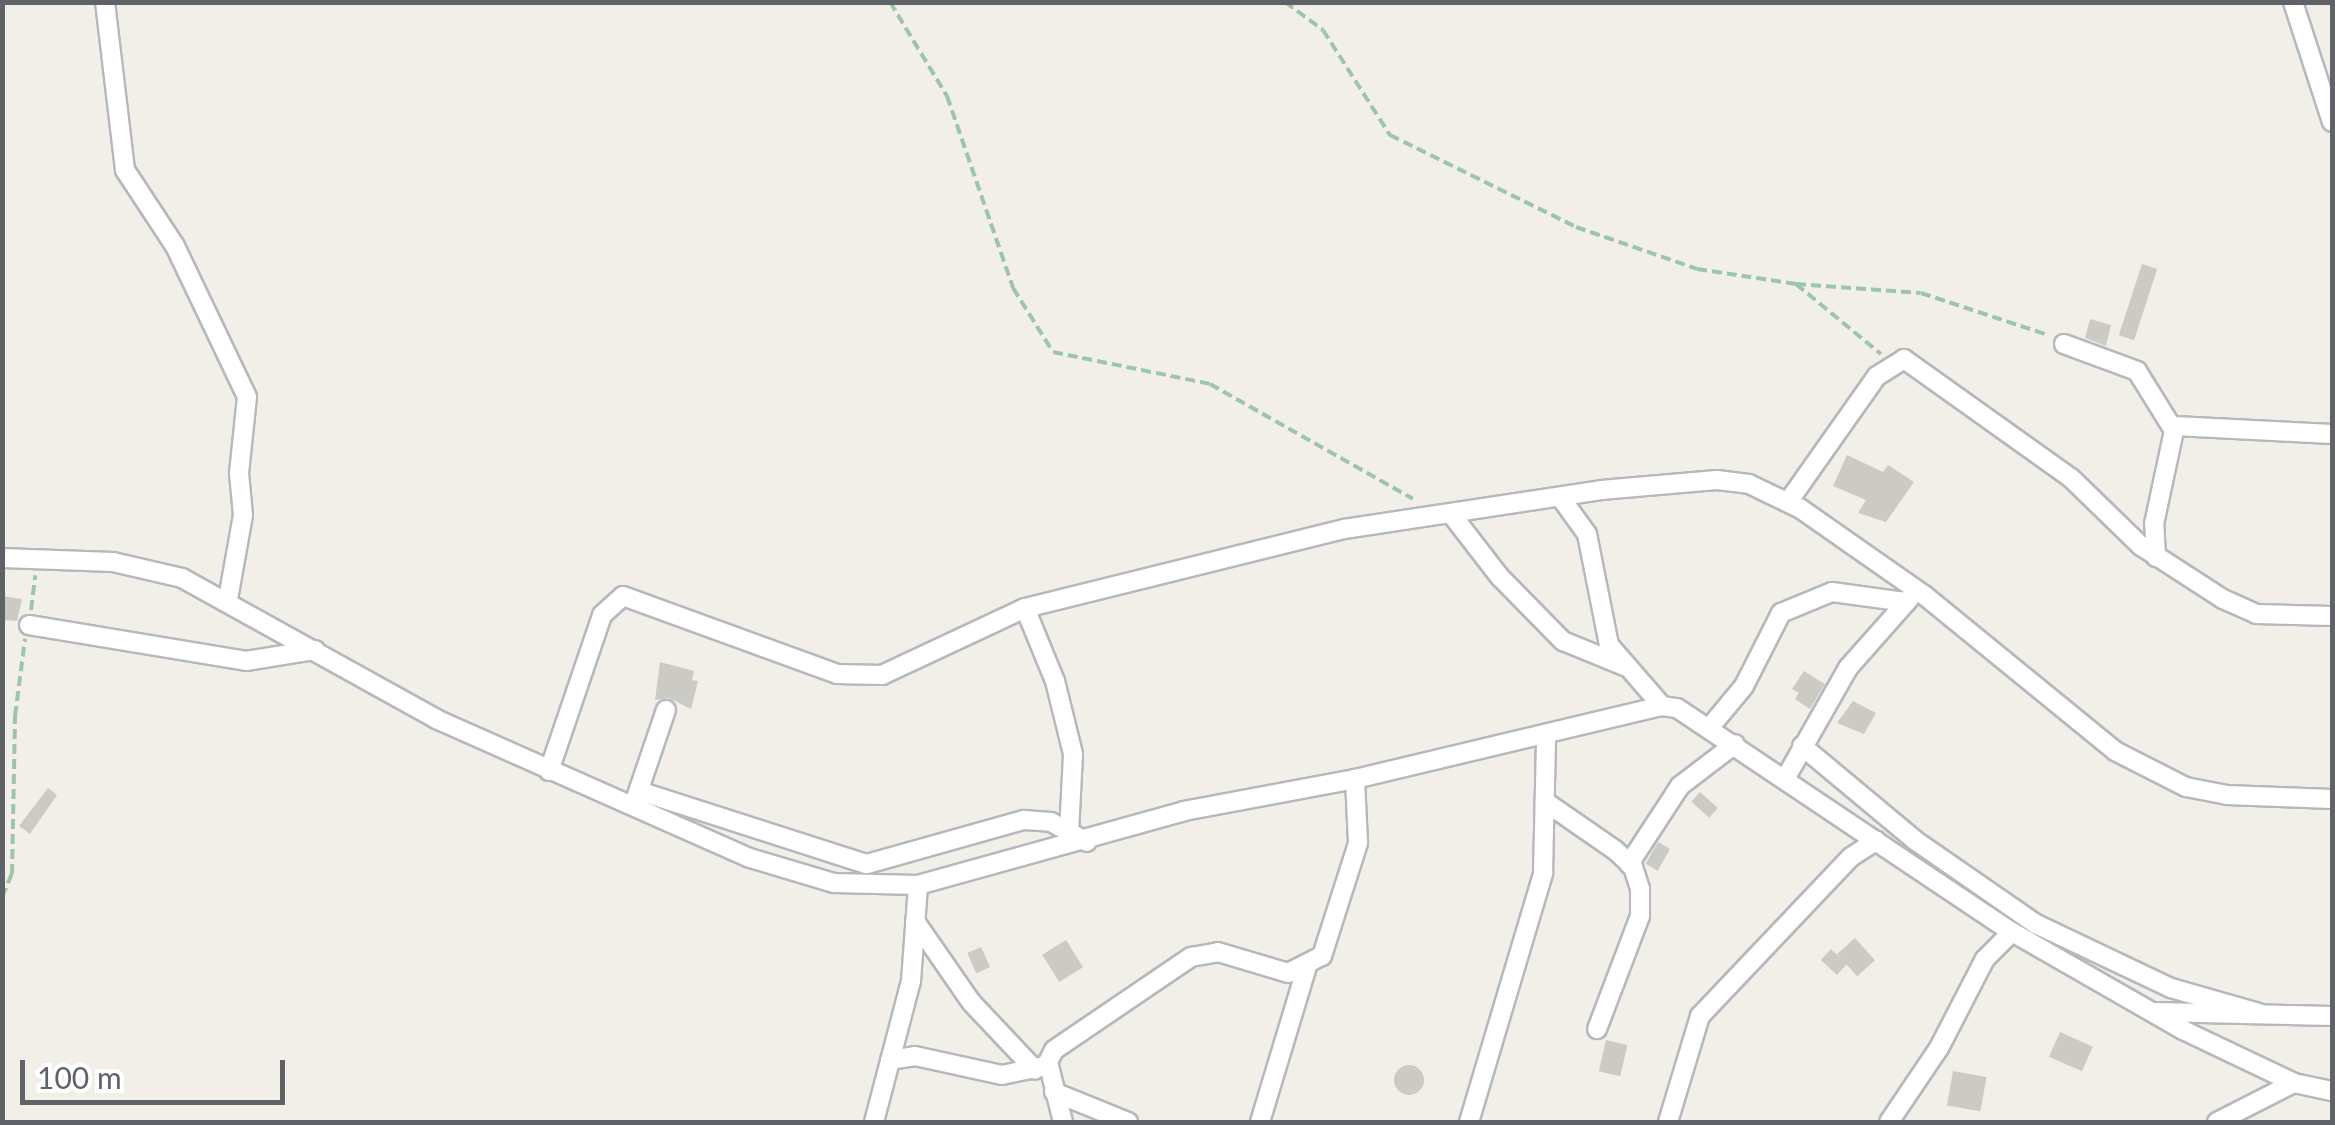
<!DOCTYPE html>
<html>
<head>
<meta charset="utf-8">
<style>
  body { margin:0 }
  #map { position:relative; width:2335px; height:1125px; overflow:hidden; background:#f1efe8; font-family:Lato,sans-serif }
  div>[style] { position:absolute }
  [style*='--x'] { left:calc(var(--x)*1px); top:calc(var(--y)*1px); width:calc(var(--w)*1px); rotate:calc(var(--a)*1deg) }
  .building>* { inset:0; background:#cccac5; transform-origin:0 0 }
  .round { border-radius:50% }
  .path>* { height:4px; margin-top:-2px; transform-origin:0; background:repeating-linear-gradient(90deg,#9ec5aa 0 10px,transparent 0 15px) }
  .roads { filter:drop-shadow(2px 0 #b5b8bc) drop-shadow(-2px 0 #b5b8bc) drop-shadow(0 2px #b5b8bc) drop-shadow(0 -2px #b5b8bc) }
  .minor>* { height:18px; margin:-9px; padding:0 9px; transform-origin:9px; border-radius:9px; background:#fff }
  span { translate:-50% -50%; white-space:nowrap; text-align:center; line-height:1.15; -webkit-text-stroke:8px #fff; paint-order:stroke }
  .frame { position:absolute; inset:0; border:5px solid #5f6368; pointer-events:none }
  .scale { position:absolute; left:20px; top:1060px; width:265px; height:45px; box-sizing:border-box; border:5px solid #5f6368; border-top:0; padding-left:12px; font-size:30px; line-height:35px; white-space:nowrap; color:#5f6368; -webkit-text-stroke:8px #fff; paint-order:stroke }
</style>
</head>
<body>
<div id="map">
  <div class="building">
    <div style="left:2142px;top:264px;width:16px;height:75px;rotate:18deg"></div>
    <div style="clip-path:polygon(2090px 319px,2111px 325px,2106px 346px,2085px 338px)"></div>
    <div style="clip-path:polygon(1847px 455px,1883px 472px,1888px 465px,1914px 482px,1886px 522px,1858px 513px,1866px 500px,1833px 486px)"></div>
    <div style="clip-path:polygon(2px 596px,22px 599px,17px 621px,2px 620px)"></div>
    <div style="clip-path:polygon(660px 662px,694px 671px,692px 680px,698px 681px,691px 709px,669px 698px,655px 700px)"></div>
    <div style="clip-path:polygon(1804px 671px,1825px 684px,1810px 709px,1795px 699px,1799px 693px,1792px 689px)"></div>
    <div style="clip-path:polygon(1853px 701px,1876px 713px,1864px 734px,1837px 723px)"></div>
    <div style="clip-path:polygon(48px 788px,57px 795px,30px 834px,19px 826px)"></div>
    <div style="left:1700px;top:792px;width:24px;height:13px;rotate:42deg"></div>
    <div style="left:1658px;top:842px;width:14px;height:25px;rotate:30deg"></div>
    <div style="left:1855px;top:938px;width:30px;height:24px;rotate:48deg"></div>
    <div style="left:1066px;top:940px;width:32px;height:28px;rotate:58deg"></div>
    <div style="left:981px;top:947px;width:22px;height:15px;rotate:66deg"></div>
    <div style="left:1831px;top:949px;width:22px;height:15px;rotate:43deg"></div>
    <div style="left:2060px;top:1032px;width:36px;height:27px;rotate:24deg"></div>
    <div style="left:1606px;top:1040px;width:22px;height:32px;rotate:13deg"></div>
    <div class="round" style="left:1394px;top:1065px;width:30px;height:30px"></div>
    <div style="left:1953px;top:1071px;width:34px;height:35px;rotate:10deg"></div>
  </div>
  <div class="path">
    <div style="--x:890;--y:2;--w:110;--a:58.8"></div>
    <div style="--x:947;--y:96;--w:203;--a:71"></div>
    <div style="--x:1013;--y:288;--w:75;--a:58"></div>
    <div style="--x:1053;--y:352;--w:160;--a:11.5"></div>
    <div style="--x:1210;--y:384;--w:233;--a:29.5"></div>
    <div style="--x:1285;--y:2;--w:47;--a:36.4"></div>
    <div style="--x:1323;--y:30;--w:125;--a:57.5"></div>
    <div style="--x:1390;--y:135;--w:208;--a:26.3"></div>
    <div style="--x:1576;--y:227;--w:128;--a:19.1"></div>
    <div style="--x:1697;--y:269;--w:100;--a:8.6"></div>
    <div style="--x:1796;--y:284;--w:110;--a:39.5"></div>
    <div style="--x:1796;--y:284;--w:125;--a:4.1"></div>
    <div style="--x:1921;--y:293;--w:134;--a:18.3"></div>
    <div style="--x:31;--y:610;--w:35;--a:-83"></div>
    <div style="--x:2;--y:897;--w:25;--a:-67"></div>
    <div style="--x:12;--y:874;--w:158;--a:-88.9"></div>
    <div style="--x:15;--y:716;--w:78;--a:-82.6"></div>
  </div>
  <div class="roads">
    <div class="minor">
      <div style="--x:105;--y:2;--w:169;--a:83.2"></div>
      <div style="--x:125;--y:170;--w:91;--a:56.7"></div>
      <div style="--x:175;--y:246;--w:167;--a:64.5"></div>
      <div style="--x:247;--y:397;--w:76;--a:96"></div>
      <div style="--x:239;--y:473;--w:42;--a:84.6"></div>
      <div style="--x:243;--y:515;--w:85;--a:100.1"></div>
      <div style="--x:2293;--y:2;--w:126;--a:72"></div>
      <div style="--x:2064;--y:344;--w:78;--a:20.3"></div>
      <div style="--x:2137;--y:371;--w:68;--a:58.2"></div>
      <div style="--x:1561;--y:498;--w:44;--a:54.2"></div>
      <div style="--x:1587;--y:534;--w:113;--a:78.8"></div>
      <div style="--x:1609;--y:645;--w:81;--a:49"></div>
      <div style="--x:1788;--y:502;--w:154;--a:-54.8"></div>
      <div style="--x:1877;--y:376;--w:32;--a:-32"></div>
      <div style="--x:1904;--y:359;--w:205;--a:35.5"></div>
      <div style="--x:2071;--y:478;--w:98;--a:44.2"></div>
      <div style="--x:2141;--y:546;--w:98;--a:32.9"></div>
      <div style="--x:2223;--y:599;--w:36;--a:24"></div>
      <div style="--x:2256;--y:614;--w:76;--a:1.5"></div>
      <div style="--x:1452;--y:515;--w:78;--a:52.3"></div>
      <div style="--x:1500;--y:577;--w:90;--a:45.5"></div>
      <div style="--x:1563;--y:641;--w:66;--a:22.3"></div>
      <div style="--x:2156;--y:557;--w:33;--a:-93"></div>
      <div style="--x:2154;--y:524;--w:100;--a:-77.9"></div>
      <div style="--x:2175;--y:426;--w:157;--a:2.9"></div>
      <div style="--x:2;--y:558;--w:111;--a:2.1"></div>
      <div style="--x:113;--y:562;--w:71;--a:13.1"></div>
      <div style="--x:182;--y:578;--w:291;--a:29"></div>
      <div style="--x:436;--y:719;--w:343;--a:23.9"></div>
      <div style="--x:750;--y:858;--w:88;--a:16.6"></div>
      <div style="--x:834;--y:883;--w:84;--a:1.4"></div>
      <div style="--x:918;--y:885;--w:276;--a:-15.5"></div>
      <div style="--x:1184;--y:811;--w:174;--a:-10.6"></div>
      <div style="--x:1355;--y:779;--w:316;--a:-13.4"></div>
      <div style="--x:1662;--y:706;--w:15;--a:8"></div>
      <div style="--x:1677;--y:708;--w:403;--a:33.8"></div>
      <div style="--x:2012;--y:932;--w:197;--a:29.8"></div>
      <div style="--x:2183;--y:1030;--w:123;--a:25.5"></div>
      <div style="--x:2294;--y:1083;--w:39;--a:12"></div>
      <div style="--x:1025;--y:608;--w:79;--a:67.7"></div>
      <div style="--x:1055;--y:681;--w:75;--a:76.1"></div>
      <div style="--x:1073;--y:754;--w:78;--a:92.9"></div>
      <div style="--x:29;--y:625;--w:220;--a:9.4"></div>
      <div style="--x:246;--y:661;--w:70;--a:-9.1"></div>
      <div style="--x:1710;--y:727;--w:53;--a:-50.3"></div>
      <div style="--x:1744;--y:686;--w:82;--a:-63.1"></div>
      <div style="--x:1781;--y:613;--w:55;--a:-22.4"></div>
      <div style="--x:1832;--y:592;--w:75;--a:7.7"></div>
      <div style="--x:1802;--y:746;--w:148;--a:39.8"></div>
      <div style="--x:1916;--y:841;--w:146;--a:34.7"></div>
      <div style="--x:2036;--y:924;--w:149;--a:25.4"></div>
      <div style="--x:2171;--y:988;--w:91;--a:15.9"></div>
      <div style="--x:549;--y:771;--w:165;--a:-71.2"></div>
      <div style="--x:602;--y:615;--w:28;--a:-42"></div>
      <div style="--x:623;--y:596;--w:228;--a:20"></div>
      <div style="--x:837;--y:674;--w:45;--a:1.3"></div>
      <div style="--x:882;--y:675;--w:158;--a:-25.1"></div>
      <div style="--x:1025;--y:608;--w:329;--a:-13.9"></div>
      <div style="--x:1344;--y:529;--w:260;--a:-8.6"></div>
      <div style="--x:1601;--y:490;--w:116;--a:-4.9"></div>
      <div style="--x:1717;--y:480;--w:32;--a:7"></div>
      <div style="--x:1749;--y:484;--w:58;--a:25.7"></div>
      <div style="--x:1801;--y:509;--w:150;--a:35"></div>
      <div style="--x:1924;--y:595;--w:247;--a:39.2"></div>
      <div style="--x:2115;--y:751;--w:80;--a:26.9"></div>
      <div style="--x:2186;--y:787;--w:42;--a:11"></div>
      <div style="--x:2227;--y:795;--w:105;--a:2.2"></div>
      <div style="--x:1785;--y:779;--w:128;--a:-60.4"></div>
      <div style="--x:1848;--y:668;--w:94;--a:-48.5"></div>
      <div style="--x:639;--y:791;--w:239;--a:17.8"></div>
      <div style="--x:867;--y:864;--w:163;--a:-15.7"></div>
      <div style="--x:1024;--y:820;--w:27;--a:4"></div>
      <div style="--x:1051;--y:822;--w:41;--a:29.1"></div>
      <div style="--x:636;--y:798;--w:93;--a:-71.2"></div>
      <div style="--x:1547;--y:803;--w:83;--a:34.7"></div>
      <div style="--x:1615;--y:850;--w:25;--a:43"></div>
      <div style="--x:1633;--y:867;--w:23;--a:72"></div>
      <div style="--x:1640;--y:889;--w:27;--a:90"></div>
      <div style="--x:1640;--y:916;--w:121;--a:110.8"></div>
      <div style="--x:1629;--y:864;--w:93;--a:-56.8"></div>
      <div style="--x:1680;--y:786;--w:69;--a:-37.4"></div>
      <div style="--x:915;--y:921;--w:98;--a:55.3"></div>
      <div style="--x:971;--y:1002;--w:93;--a:46.7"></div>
      <div style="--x:2156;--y:1012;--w:176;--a:1.3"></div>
      <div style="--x:890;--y:1060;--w:25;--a:-9"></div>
      <div style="--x:915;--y:1056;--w:89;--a:12.3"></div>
      <div style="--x:1002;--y:1075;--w:39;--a:-12"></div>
      <div style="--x:1054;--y:1092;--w:80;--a:22.1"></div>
      <div style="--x:874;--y:1122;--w:146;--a:-75.3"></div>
      <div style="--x:911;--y:981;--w:96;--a:-85.8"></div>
      <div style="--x:1063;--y:1122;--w:62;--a:-104"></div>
      <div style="--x:1048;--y:1062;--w:13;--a:-63"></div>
      <div style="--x:1054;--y:1050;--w:166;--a:-34.2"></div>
      <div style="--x:1191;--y:957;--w:27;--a:-10"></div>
      <div style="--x:1218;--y:952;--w:73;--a:16.7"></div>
      <div style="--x:1288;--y:973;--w:38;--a:-27"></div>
      <div style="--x:1322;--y:956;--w:119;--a:-72.3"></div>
      <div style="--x:1358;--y:843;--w:64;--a:-92.7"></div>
      <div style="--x:1260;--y:1122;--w:163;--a:-73.2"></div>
      <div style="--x:1469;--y:1122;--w:260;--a:-73.4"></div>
      <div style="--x:1543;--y:873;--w:137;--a:-88.7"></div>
      <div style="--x:1668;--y:1122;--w:111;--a:-73.2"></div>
      <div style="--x:1700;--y:1016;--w:219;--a:-46.5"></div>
      <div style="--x:1851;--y:857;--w:30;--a:-33"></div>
      <div style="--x:1889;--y:1122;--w:89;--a:-56"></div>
      <div style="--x:1939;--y:1048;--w:100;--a:-62.7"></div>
      <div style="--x:1985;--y:959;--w:38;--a:-45"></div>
      <div style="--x:2217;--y:1122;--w:86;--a:-26.9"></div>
    </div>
  </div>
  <div class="frame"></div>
  <div class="scale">100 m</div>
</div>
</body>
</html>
